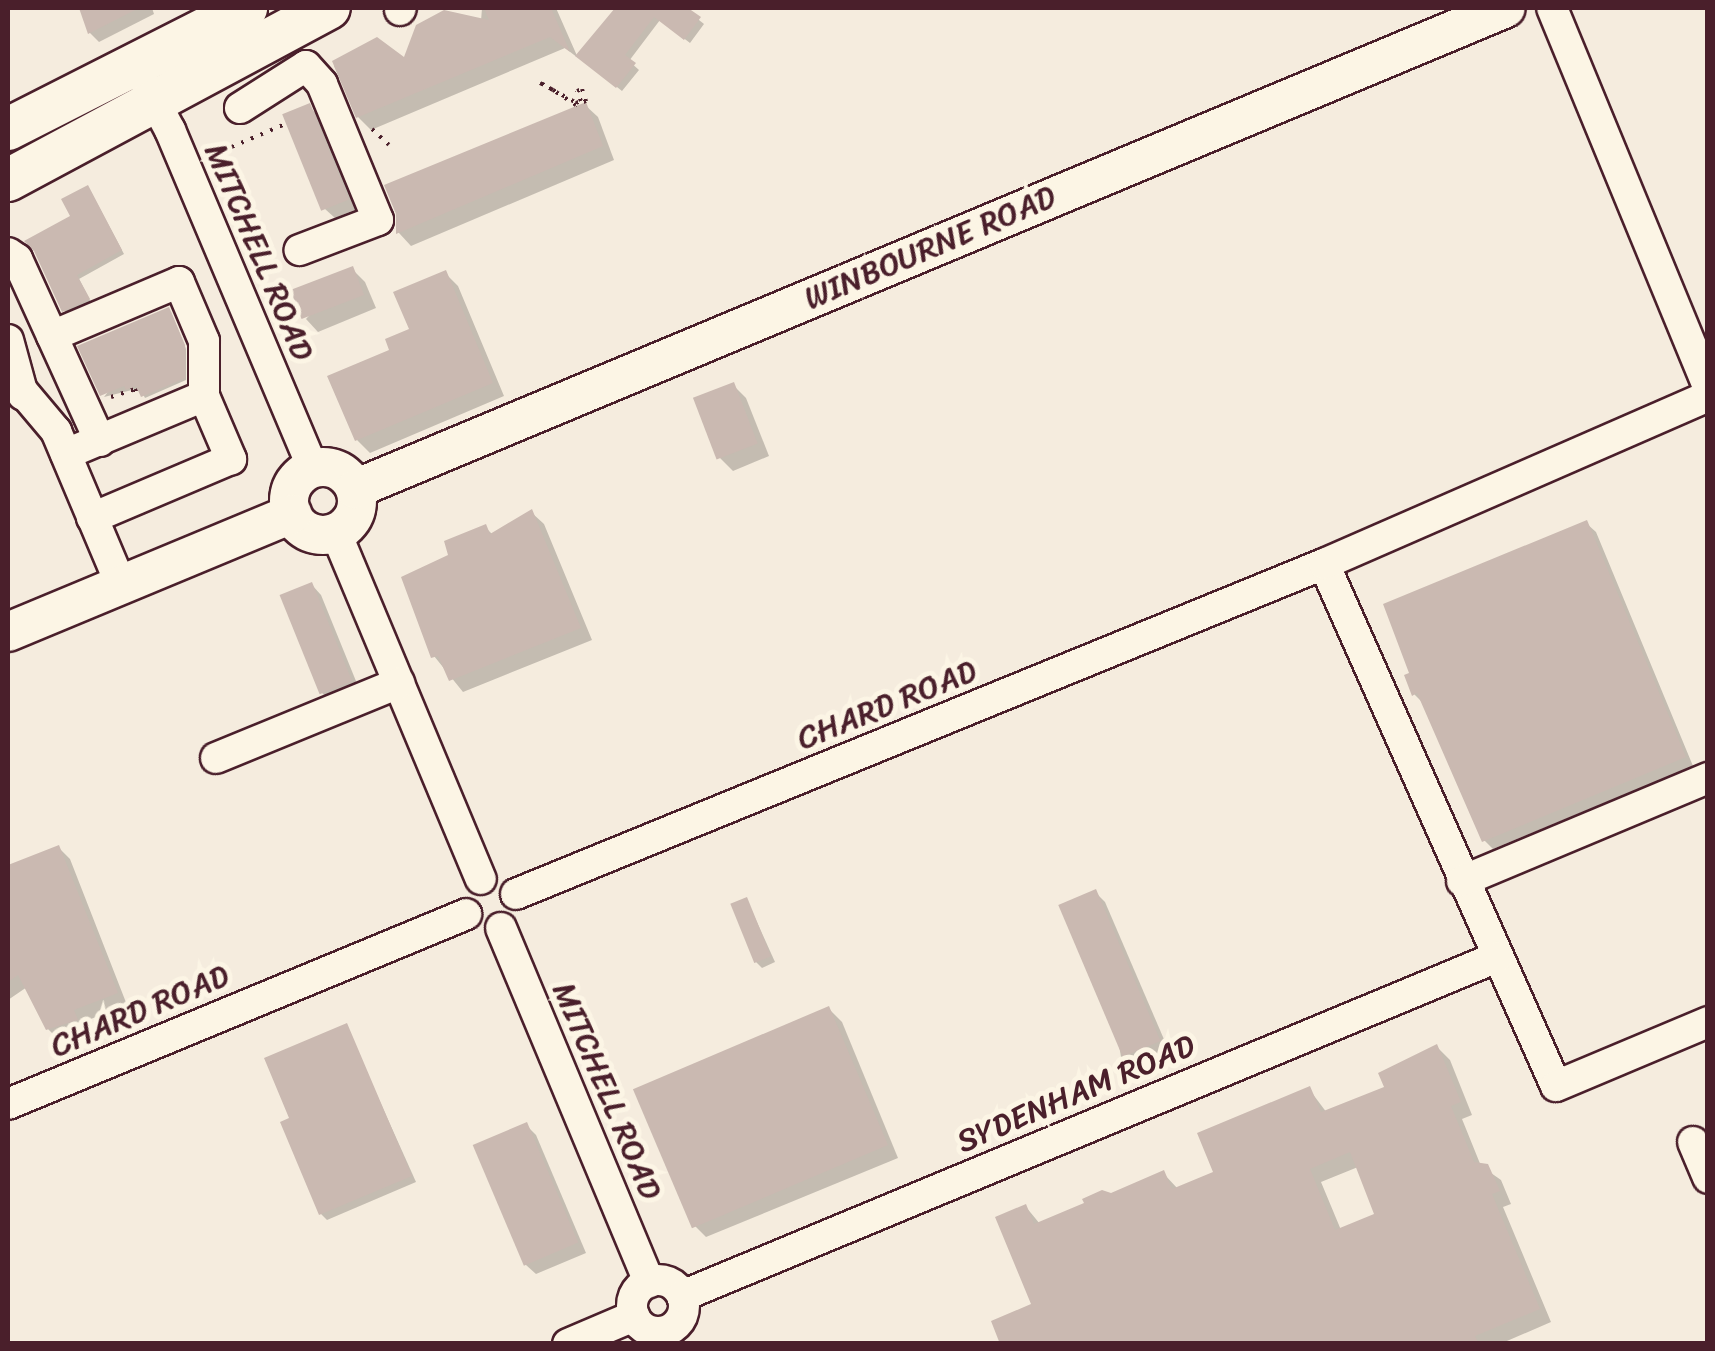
<!DOCTYPE html>
<html>
<head>
<meta charset="utf-8">
<style>
  body { margin:0 }
  #map { position:relative; width:1715px; height:1351px; overflow:hidden; background:#f5ecde; font-family:Sriracha,sans-serif }
  div>[style] { position:absolute }
  [style*='--x'] { left:calc(var(--x)*1px); top:calc(var(--y)*1px); width:calc(var(--w)*1px); rotate:calc(var(--a)*1deg) }
  .shadow>* { inset:0; background:#0003 }
  .building>* { inset:0; background:#cab9b1; transform-origin:0 0 }
  .path>* { height:4px; margin-top:-2px; transform-origin:0; background:repeating-linear-gradient(90deg,#4a1f2b 0 2.5px,transparent 0 10.5px) }
  .roads { filter:drop-shadow(2px 0 #4a1f2b) drop-shadow(-2px 0 #4a1f2b) drop-shadow(0 2px #4a1f2b) drop-shadow(0 -2px #4a1f2b) }
  .minor>* { height:30px; margin:-15px; padding:0 15px; transform-origin:15px; border-radius:15px; background:#fcf5e5 }
  .minor>.ring { margin:-15px; padding:0; box-sizing:content-box; background:none; border:30px solid #fcf5e5; border-radius:50% }
  .major>* { height:38px; margin:-19px; padding:0 19px; transform-origin:19px; border-radius:19px; background:#fcf5e5 }
  .major>.ring { margin:-19px; padding:0; box-sizing:content-box; background:none; border:38px solid #fcf5e5; border-radius:50% }
  .highway>* { height:42px; margin:-21px; padding:0 21px; transform-origin:21px; border-radius:21px; background:#fcf5e5 }
  span { translate:-50% -50%; white-space:nowrap; text-align:center; line-height:1.15; -webkit-text-stroke:10px #fcf5e5; paint-order:stroke }
  .street-label { font-size:32px; color:#4a1f2b }
  .frame { position:absolute; inset:0; border:10px solid #4a1f2b; pointer-events:none }
</style>
</head>
<body>
<div id="map">
  <div class="shadow">
    <div style="clip-path:polygon(81px 8px,152px 8px,154px 14px,99px 42px,90px 33px)"></div>
    <div style="clip-path:polygon(482px 8px,556px 8px,578px 58px,565px 48px,371px 130px,358px 117px,334px 66px,377px 40px,405px 61px,481px 21px)"></div>
    <div style="clip-path:polygon(619px 8px,684px 8px,704px 24px,690px 43px,660px 20px,629px 61px,639px 70px,622px 91px,578px 56px)"></div>
    <div style="clip-path:polygon(585px 105px,598px 117px,614px 160px,411px 246px,399px 233px,398px 213px)"></div>
    <div style="clip-path:polygon(309px 106px,318px 116px,357px 209px,335px 218px,325px 209px)"></div>
    <div style="clip-path:polygon(91px 192px,124px 254px,79px 279px,92px 304px,68px 314px,64px 310px)"></div>
    <div style="clip-path:polygon(352px 269px,365px 282px,376px 308px,318px 332px,306px 319px)"></div>
    <div style="clip-path:polygon(445px 273px,458px 286px,504px 396px,370px 453px,357px 440px,392px 351px,412px 330px)"></div>
    <div style="clip-path:polygon(171px 312px,186px 349px,186px 380px,145px 398px,140px 388px,104px 397px)"></div>
    <div style="clip-path:polygon(733px 385px,746px 398px,769px 456px,733px 471px,720px 458px)"></div>
    <div style="clip-path:polygon(532px 513px,544px 524px,592px 640px,463px 692px,434px 656px,451px 556px,485px 527px,493px 535px)"></div>
    <div style="clip-path:polygon(1586px 523px,1596px 532px,1693px 766px,1493px 849px,1484px 840px,1423px 703px,1414px 694px)"></div>
    <div style="clip-path:polygon(312px 585px,321px 595px,360px 691px,332px 702px,322px 693px)"></div>
    <div style="clip-path:polygon(59px 848px,70px 859px,127px 1005px,83px 1022px,87px 1031px,59px 1040px,48px 1029px,27px 987px,8px 1000px,8px 869px)"></div>
    <div style="clip-path:polygon(1095px 892px,1105px 902px,1169px 1051px,1131px 1066px,1121px 1057px)"></div>
    <div style="clip-path:polygon(747px 900px,775px 962px,762px 968px,756px 962px)"></div>
    <div style="clip-path:polygon(829px 1009px,842px 1022px,898px 1158px,706px 1237px,693px 1224px)"></div>
    <div style="clip-path:polygon(346px 1026px,416px 1182px,327px 1220px,321px 1214px,292px 1119px)"></div>
    <div style="clip-path:polygon(evenodd,1437px 1047px,1450px 1060px,1472px 1115px,1462px 1119px,1481px 1166px,1501px 1180px,1511px 1204px,1503px 1207px,1551px 1322px,1500px 1344px,1003px 1344px,1034px 1306px,1026px 1207px,1040px 1224px,1163px 1173px,1178px 1189px,1217px 1173px,1309px 1089px,1327px 1113px,1387px 1088px,1437px 1047px,1358px 1167px,1377px 1215px,1341px 1230px,1321px 1182px,1358px 1167px)"></div>
    <div style="clip-path:polygon(526px 1125px,536px 1135px,586px 1253px,536px 1274px,526px 1265px)"></div>
  </div>
  <div class="building">
    <div style="clip-path:polygon(79px 8px,139px 8px,88px 34px)"></div>
    <div style="clip-path:polygon(484px 8px,551px 8px,570px 52px,550px 37px,356px 118px,332px 61px,377px 37px,404px 57px,416px 25px,444px 10px,489px 20px)"></div>
    <div style="clip-path:polygon(615px 8px,688px 8px,701px 17px,684px 40px,654px 17px,625px 55px,636px 63px,616px 88px,575px 56px)"></div>
    <div style="clip-path:polygon(586px 102px,603px 146px,396px 234px,396px 214px,384px 185px)"></div>
    <div style="left:310px;top:103px;width:104px;height:30px;rotate:68deg"></div>
    <div style="clip-path:polygon(88px 185px,122px 250px,77px 275px,90px 299px,62px 312px,34px 251px,24px 241px,70px 216px,61px 199px)"></div>
    <div style="left:353px;top:266px;width:31px;height:67px;rotate:69deg"></div>
    <div style="clip-path:polygon(446px 270px,493px 383px,355px 441px,327px 376px,389px 350px,385px 339px,409px 329px,393px 292px)"></div>
    <div style="clip-path:polygon(169px 307px,185px 345px,185px 378px,141px 397px,136px 386px,126px 390px,124px 386px,100px 396px,77px 346px)"></div>
    <div style="left:734px;top:382px;width:66px;height:44px;rotate:69deg"></div>
    <div style="clip-path:polygon(532px 509px,581px 628px,449px 681px,438px 656px,431px 658px,401px 577px,448px 555px,444px 541px,486px 524px,490px 534px)"></div>
    <div style="clip-path:polygon(1587px 520px,1686px 757px,1482px 842px,1417px 693px,1412px 696px,1404px 675px,1409px 673px,1383px 604px)"></div>
    <div style="left:312px;top:582px;width:107px;height:35px;rotate:68deg"></div>
    <div style="clip-path:polygon(59px 845px,118px 993px,74px 1010px,78px 1020px,46px 1030px,18px 975px,8px 982px,8px 865px)"></div>
    <div style="left:1096px;top:889px;width:165px;height:41px;rotate:67deg"></div>
    <div style="left:747px;top:897px;width:64px;height:18px;rotate:68deg"></div>
    <div style="left:829px;top:1006px;width:151px;height:213px;rotate:67deg"></div>
    <div style="clip-path:polygon(347px 1023px,412px 1176px,319px 1215px,280px 1122px,289px 1118px,264px 1058px)"></div>
    <div style="clip-path:polygon(evenodd,1437px 1044px,1461px 1102px,1451px 1106px,1474px 1162px,1488px 1164px,1500px 1191px,1492px 1194px,1540px 1309px,1475px 1336px,1479px 1344px,1000px 1344px,991px 1321px,1031px 1304px,995px 1217px,1026px 1204px,1034px 1224px,1084px 1203px,1082px 1199px,1102px 1190px,1111px 1193px,1164px 1170px,1172px 1189px,1213px 1172px,1197px 1133px,1310px 1086px,1321px 1112px,1384px 1087px,1378px 1073px,1437px 1044px,1350px 1152px,1374px 1214px,1335px 1230px,1310px 1169px,1350px 1152px)"></div>
    <div style="left:527px;top:1122px;width:131px;height:59px;rotate:67deg"></div>
  </div>
  <div class="path">
    <div style="--x:540;--y:83;--w:15;--a:28"></div>
    <div style="--x:553;--y:90;--w:26;--a:29"></div>
    <div style="--x:576;--y:103;--w:5;--a:-22"></div>
    <div style="--x:581;--y:101;--w:11;--a:-112"></div>
    <div style="--x:577;--y:91;--w:5;--a:-22"></div>
    <div style="--x:582;--y:89;--w:13;--a:72"></div>
    <div style="--x:586;--y:101;--w:11;--a:158"></div>
    <div style="--x:576;--y:105;--w:27;--a:-147"></div>
    <div style="--x:553;--y:90;--w:14;--a:-150"></div>
    <div style="--x:372;--y:129;--w:23;--a:43"></div>
    <div style="--x:220;--y:169;--w:8;--a:-30"></div>
    <div style="--x:227;--y:165;--w:15;--a:-110"></div>
    <div style="--x:222;--y:151;--w:66;--a:-23.1"></div>
    <div style="--x:111;--y:397;--w:25;--a:-18"></div>
    <div style="--x:135;--y:389;--w:5;--a:68"></div>
  </div>
  <div class="roads">
    <div class="minor">
      <div style="--x:1552;--y:8;--w:409;--a:67.6"></div>
      <div style="--x:400;--y:10;--w:2;--a:-63"></div>
      <div style="--x:147;--y:87;--w:49;--a:61.9"></div>
      <div style="--x:170;--y:130;--w:368;--a:67.1"></div>
      <div style="--x:240;--y:108;--w:78;--a:-32.5"></div>
      <div style="--x:306;--y:66;--w:24;--a:48"></div>
      <div style="--x:322;--y:84;--w:147;--a:67.6"></div>
      <div style="--x:378;--y:220;--w:84;--a:159"></div>
      <div style="--x:8;--y:253;--w:11;--a:34"></div>
      <div style="--x:17;--y:259;--w:200;--a:65.5"></div>
      <div style="--x:52;--y:336;--w:138;--a:-23"></div>
      <div style="--x:179;--y:282;--w:64;--a:67"></div>
      <div style="--x:204;--y:341;--w:55;--a:90"></div>
      <div style="--x:8;--y:340;--w:57;--a:74.7"></div>
      <div style="--x:8;--y:374;--w:75;--a:49.9"></div>
      <div style="--x:56;--y:431;--w:167;--a:67.1"></div>
      <div style="--x:66;--y:454;--w:150;--a:-22.8"></div>
      <div style="--x:204;--y:396;--w:69;--a:66.8"></div>
      <div style="--x:231;--y:459;--w:151;--a:157"></div>
      <div style="--x:336;--y:533;--w:375;--a:67.3"></div>
      <div style="--x:1324;--y:564;--w:571;--a:66.04"></div>
      <div style="--x:1556;--y:1086;--w:165;--a:-22.8"></div>
      <div style="--x:216;--y:758;--w:198;--a:-22.3"></div>
      <div style="--x:1462;--y:881;--w:267;--a:-22.7"></div>
      <div style="--x:516;--y:894;--w:873;--a:-22.22"></div>
      <div style="--x:1324;--y:564;--w:419;--a:-23.6"></div>
      <div style="--x:501;--y:928;--w:384;--a:67.3"></div>
      <div style="--x:8;--y:1104;--w:496;--a:-22.5"></div>
      <div style="--x:1693;--y:1142;--w:39;--a:67"></div>
      <div class="ring" style="left:632px;top:1280px;width:22px;height:22px"></div>
      <div style="--x:682;--y:1296;--w:883;--a:-22.58"></div>
      <div style="--x:568;--y:1344;--w:72;--a:-23"></div>
    </div>
    <div class="major">
      <div class="ring" style="left:289px;top:467px;width:30px;height:30px"></div>
      <div style="--x:355;--y:489;--w:1247;--a:-22.68"></div>
      <div style="--x:8;--y:632;--w:308;--a:-22.6"></div>
    </div>
    <div class="highway">
      <div style="--x:8;--y:129;--w:267;--a:-26.9"></div>
      <div style="--x:8;--y:180;--w:364;--a:-28.2"></div>
    </div>
  </div>
  <div class="street-label">
    <span style="left:930px;top:248px;rotate:-23deg">WINBOURNE ROAD</span>
    <span style="left:259px;top:252px;rotate:67deg">MITCHELL ROAD</span>
    <span style="left:887px;top:705px;rotate:-22deg">CHARD ROAD</span>
    <span style="left:140px;top:1011px;rotate:-23deg">CHARD ROAD</span>
    <span style="left:607px;top:1091px;rotate:67deg">MITCHELL ROAD</span>
    <span style="left:1076px;top:1094px;rotate:-23deg">SYDENHAM ROAD</span>
  </div>
  <div class="frame"></div>
</div>
</body>
</html>
